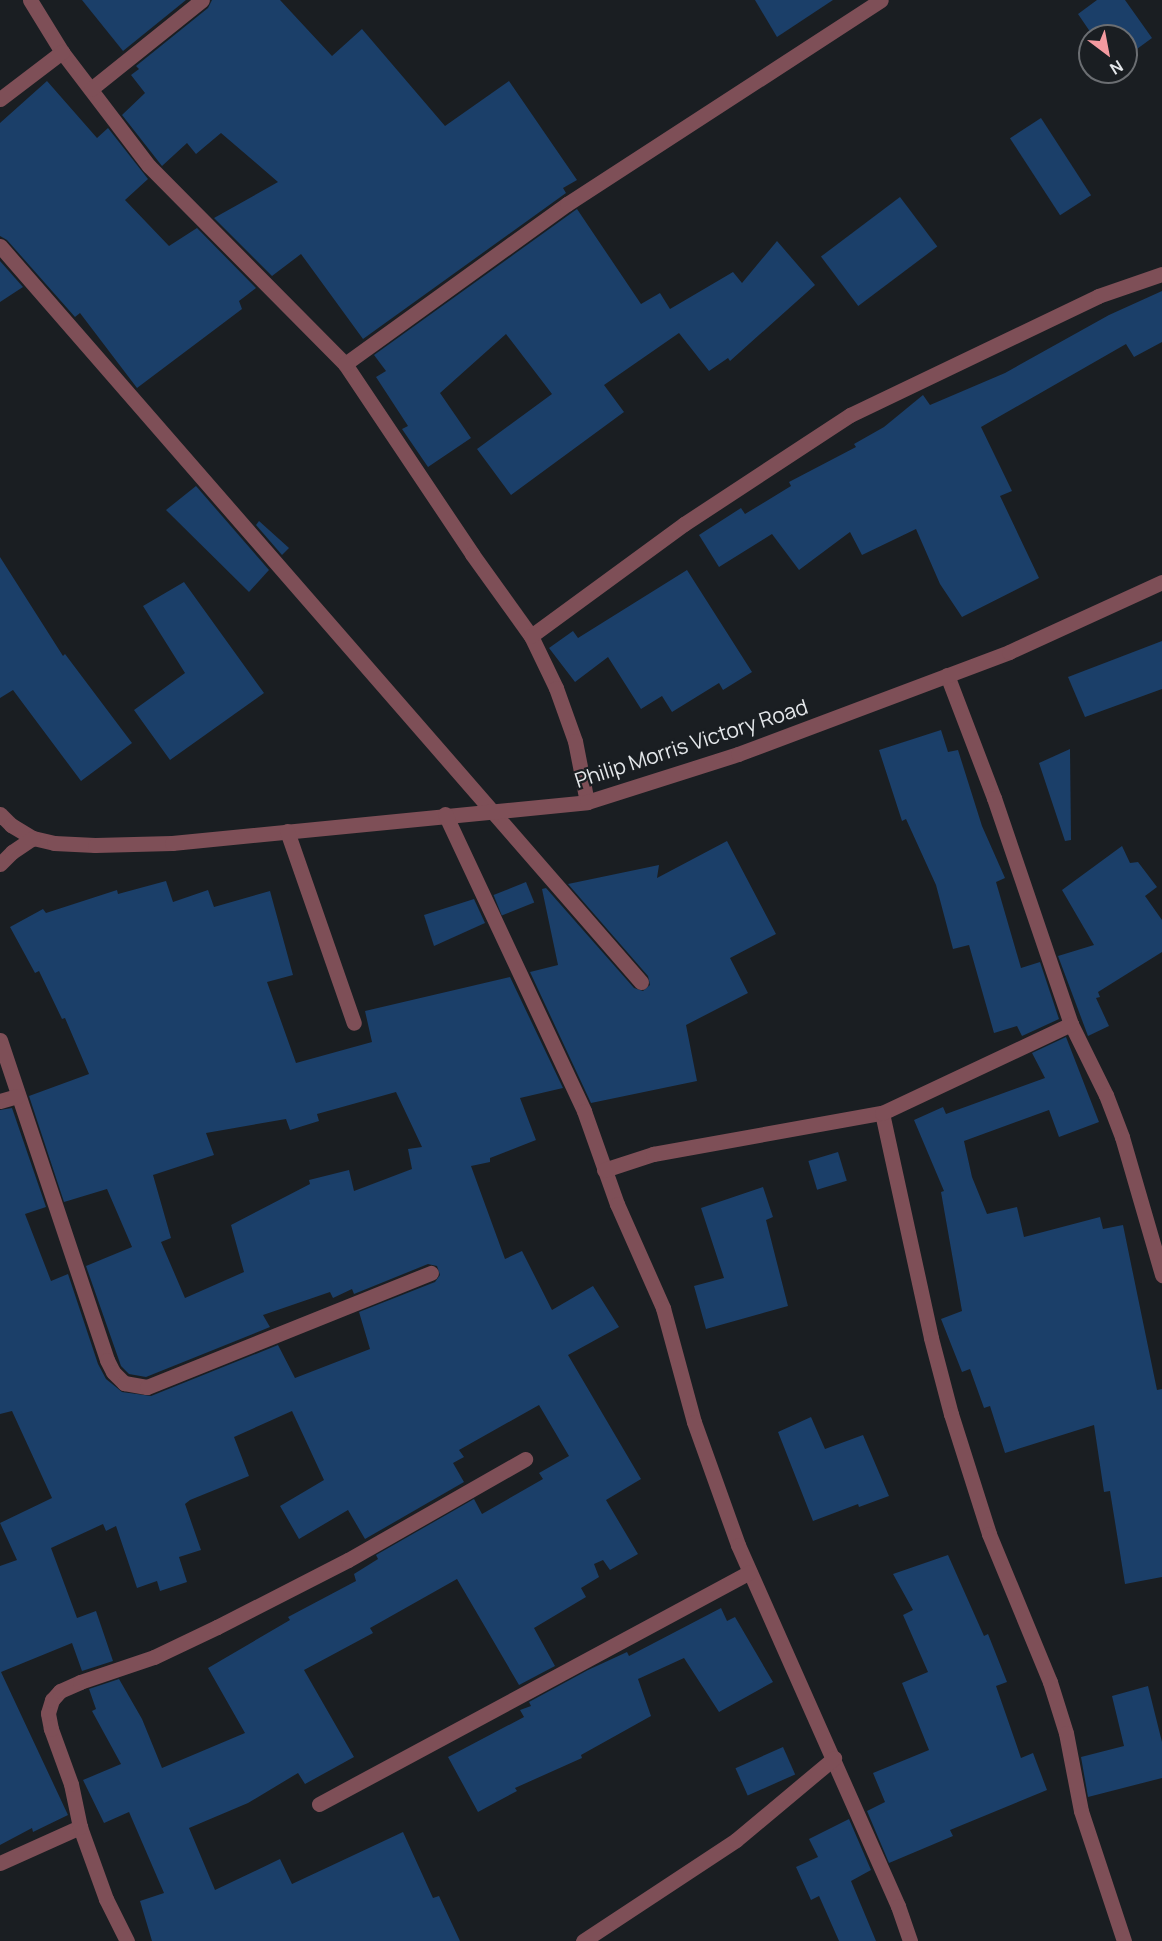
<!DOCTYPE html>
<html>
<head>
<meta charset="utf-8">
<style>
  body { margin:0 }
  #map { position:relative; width:1162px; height:1941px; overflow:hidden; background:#1a1e22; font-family:Manrope,sans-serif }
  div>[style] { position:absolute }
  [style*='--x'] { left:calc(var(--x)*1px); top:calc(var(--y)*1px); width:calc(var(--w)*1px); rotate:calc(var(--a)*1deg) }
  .building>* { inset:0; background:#1b3f69; transform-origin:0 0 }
  .minor>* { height:15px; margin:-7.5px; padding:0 7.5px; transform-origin:7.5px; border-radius:7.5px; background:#7e4f57 }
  span { translate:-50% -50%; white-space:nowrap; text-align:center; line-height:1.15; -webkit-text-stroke:4.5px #1a1e22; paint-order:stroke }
  .street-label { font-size:21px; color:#e4e7ea }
  .north { position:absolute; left:1078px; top:24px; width:60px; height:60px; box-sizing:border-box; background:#1a1e22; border:2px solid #6b6e72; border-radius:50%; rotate:148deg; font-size:16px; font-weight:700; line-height:24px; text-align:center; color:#e4e7ea }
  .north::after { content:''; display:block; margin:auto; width:21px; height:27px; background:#f49aa0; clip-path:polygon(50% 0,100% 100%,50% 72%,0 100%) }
</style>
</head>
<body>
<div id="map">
  <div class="building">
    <div style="clip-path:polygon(82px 0,186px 0,123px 51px)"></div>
    <div style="clip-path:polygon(212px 0,280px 0,332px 56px,362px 29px,445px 126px,509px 81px,577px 180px,563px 188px,566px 193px,363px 339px,301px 254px,272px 276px,214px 218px,278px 182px,221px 133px,196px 154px,187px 143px,162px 166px,122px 115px,145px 93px,131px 75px,139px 69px,136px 66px,208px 8px)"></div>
    <div style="clip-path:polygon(755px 0,833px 0,777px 37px)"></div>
    <div style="clip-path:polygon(1097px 0,1125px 0,1152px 38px,1126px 57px,1126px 36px,1093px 36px,1078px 14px)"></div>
    <div style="clip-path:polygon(47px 81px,97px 138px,108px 128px,148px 179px,125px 200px,169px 246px,197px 228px,256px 288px,239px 301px,242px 309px,137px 388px,80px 313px,75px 317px,7px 240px,0 236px,0 123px)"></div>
    <div style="left:1041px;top:118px;width:92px;height:37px;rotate:57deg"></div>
    <div style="left:900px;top:197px;width:62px;height:99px;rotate:53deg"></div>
    <div style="clip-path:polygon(577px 209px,641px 304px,660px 293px,670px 309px,733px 272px,742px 283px,777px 241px,815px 285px,730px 361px,728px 358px,709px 371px,679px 333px,604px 385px,624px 412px,511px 495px,477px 449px,552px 394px,506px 334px,440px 393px,471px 438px,428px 467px,402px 429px,408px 426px,376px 377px,386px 371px,374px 355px)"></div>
    <div style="clip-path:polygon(0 261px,23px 287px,0 302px)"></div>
    <div style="clip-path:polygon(1162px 291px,1162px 342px,1134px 357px,1126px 344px,981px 427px,1012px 491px,1000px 496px,1039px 578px,962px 617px,940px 584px,916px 529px,862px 555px,850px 532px,799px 570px,772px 534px,719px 567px,699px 535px,741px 508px,745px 514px,791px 486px,789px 482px,856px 447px,854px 444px,884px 427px,923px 395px,930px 405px,1005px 373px,1109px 315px)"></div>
    <div style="clip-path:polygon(196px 486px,269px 570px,249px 592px,166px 510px)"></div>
    <div style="clip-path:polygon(259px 521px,289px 548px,282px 555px,256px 525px)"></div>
    <div style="clip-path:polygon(0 557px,63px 656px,65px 654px,132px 743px,81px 781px,13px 690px,0 698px)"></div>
    <div style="clip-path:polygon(687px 570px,752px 672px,723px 690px,719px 683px,672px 712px,662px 696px,641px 709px,608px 657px,575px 682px,549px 648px,573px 631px,578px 638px)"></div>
    <div style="clip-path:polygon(184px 582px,264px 693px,170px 760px,134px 710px,185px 673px,143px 606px)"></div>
    <div style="clip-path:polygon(1162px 641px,1162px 689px,1085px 717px,1068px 677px)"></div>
    <div style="clip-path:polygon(941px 730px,948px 752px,958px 750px,982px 826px,1005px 878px,996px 882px,1021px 968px,1040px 962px,1059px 1019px,1022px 1036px,1017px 1026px,994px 1033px,969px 945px,953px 949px,936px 885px,906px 819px,902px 821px,879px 750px)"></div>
    <div style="clip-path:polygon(1070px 749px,1071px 840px,1065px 841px,1039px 763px)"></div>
    <div style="clip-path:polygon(727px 841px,776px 934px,730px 958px,748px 993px,686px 1025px,697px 1081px,591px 1103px,530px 972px,558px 965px,542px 889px,546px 888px,634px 988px,643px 991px,650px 985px,648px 976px,568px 884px,659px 865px,657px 878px)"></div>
    <div style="clip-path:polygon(1122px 846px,1130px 863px,1138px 862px,1157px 887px,1145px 896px,1162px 920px,1162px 952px,1098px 992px,1100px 997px,1096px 998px,1109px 1026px,1088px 1036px,1058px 956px,1094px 945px,1062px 890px)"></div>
    <div style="clip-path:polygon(evenodd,166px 881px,173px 902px,208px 890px,214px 907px,270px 891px,293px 975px,267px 982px,296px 1063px,372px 1042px,365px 1011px,510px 977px,563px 1088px,520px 1098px,536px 1140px,490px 1158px,490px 1162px,471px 1166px,505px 1259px,522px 1251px,552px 1310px,593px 1286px,619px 1327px,568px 1355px,641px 1479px,606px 1500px,638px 1554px,610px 1570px,603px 1560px,594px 1564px,599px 1577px,581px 1588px,586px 1597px,534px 1628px,555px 1666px,519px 1685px,457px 1579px,370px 1628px,373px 1633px,304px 1670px,354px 1757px,305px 1784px,298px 1773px,248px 1803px,189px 1828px,215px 1890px,280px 1859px,292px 1884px,403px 1832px,433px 1898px,439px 1896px,460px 1941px,152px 1941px,140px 1901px,164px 1893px,129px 1812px,104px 1823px,83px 1780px,121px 1764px,92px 1711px,96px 1709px,89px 1689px,119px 1679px,142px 1719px,162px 1768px,245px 1733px,208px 1668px,290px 1620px,288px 1617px,356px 1581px,354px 1574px,378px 1559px,376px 1555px,474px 1499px,482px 1514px,543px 1479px,539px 1473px,569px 1456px,539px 1405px,459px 1450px,464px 1457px,453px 1463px,464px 1482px,365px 1539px,348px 1510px,299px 1539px,280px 1506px,324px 1480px,292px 1411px,234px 1437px,249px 1476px,190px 1500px,185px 1504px,201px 1550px,179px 1557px,187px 1582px,160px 1591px,157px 1581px,137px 1588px,116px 1526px,106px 1531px,103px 1524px,51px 1548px,77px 1618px,96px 1611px,113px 1661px,82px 1671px,72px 1643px,1px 1672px,68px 1815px,33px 1832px,32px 1828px,0 1845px,0 1566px,17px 1560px,0 1523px,52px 1498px,12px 1411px,0 1414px,0 1110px,12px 1108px,46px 1207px,25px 1214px,51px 1281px,68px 1274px,98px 1364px,106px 1379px,122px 1392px,151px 1396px,278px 1345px,295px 1378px,370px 1349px,359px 1312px,435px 1282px,440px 1275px,437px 1266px,428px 1264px,354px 1294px,352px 1289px,333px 1298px,330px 1292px,263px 1315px,270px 1327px,146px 1377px,129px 1374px,121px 1366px,86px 1266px,132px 1247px,107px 1189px,64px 1202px,29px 1096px,89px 1074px,65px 1018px,62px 1019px,39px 971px,35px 973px,10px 927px,43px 909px,46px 913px,117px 890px,118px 894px,166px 881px,396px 1092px,422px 1147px,408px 1149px,412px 1169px,354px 1191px,349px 1170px,309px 1180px,310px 1184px,231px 1225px,244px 1272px,185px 1298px,161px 1242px,171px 1238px,153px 1175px,214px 1155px,206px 1133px,286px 1119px,290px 1130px,319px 1121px,317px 1114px,396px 1092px)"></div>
    <div style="left:526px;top:882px;width:22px;height:35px;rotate:68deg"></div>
    <div style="clip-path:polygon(474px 899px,485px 923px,434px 946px,424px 915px)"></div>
    <div style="clip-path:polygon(1066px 1037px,1099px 1122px,1059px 1137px,1049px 1110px,964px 1141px,972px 1177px,987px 1214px,1017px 1207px,1024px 1237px,1100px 1217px,1103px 1229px,1123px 1225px,1157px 1390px,1162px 1389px,1162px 1577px,1125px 1584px,1110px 1491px,1104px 1492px,1094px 1425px,1005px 1453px,990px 1406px,984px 1408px,970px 1369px,962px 1372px,941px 1319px,962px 1311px,941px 1192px,944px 1191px,914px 1120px,943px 1107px,946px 1114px,1045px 1078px,1032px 1053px)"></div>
    <div style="left:838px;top:1152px;width:30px;height:31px;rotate:73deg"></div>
    <div style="clip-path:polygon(763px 1187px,773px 1217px,766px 1220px,788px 1306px,706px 1329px,694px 1286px,724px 1278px,701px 1208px)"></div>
    <div style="clip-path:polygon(811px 1417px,825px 1449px,863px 1435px,889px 1496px,859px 1507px,858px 1504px,813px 1521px,778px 1432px)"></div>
    <div style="clip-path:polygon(948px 1555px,984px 1636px,988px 1634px,1007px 1682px,996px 1686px,1021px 1758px,1033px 1753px,1047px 1790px,950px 1830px,953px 1836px,889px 1863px,867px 1811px,885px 1802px,873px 1773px,929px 1750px,902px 1683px,928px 1672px,903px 1615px,913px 1610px,893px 1574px)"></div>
    <div style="clip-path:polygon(721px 1608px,727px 1621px,735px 1617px,773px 1682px,719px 1712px,684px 1658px,638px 1679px,651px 1716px,581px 1755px,582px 1758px,515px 1788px,517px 1791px,478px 1812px,448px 1757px,524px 1717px,520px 1710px,531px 1706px,529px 1702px,588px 1670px,627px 1652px,629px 1656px)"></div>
    <div style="clip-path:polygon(1148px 1686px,1162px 1742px,1162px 1778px,1088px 1797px,1081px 1757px,1124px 1746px,1112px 1696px)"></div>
    <div style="left:783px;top:1747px;width:30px;height:52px;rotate:66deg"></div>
    <div style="clip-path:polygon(849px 1819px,871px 1870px,851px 1881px,876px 1941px,839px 1941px,819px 1896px,811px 1900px,796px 1867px,818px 1857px,809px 1839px)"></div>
  </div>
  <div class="minor">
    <div style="--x:30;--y:0;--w:61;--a:58.4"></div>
    <div style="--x:62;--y:52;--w:143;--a:52.7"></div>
    <div style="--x:149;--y:166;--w:279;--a:45.3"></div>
    <div style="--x:345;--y:364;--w:229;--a:56.2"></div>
    <div style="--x:472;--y:554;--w:101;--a:54.3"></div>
    <div style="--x:531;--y:636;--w:58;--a:64.3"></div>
    <div style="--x:556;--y:688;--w:56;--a:70.3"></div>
    <div style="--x:575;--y:741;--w:62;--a:78.9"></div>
    <div style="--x:91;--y:89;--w:142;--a:-38.7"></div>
    <div style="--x:0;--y:99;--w:78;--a:-37.2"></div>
    <div style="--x:0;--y:246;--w:976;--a:48.95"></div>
    <div style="--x:345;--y:364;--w:274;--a:-35.8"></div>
    <div style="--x:567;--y:204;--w:374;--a:-33"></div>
    <div style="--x:531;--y:636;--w:190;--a:-36.2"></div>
    <div style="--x:684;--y:524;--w:199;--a:-33.3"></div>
    <div style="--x:850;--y:415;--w:275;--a:-25.6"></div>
    <div style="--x:1098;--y:296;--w:68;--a:-19"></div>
    <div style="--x:947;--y:675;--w:132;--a:69.1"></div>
    <div style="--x:994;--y:798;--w:239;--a:71.2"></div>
    <div style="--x:1071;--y:1024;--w:79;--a:63.8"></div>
    <div style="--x:1106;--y:1095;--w:45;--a:69.1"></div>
    <div style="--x:1122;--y:1137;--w:144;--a:73.8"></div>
    <div style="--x:0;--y:814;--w:16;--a:45"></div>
    <div style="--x:11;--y:825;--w:26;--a:31"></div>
    <div style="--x:33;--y:838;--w:22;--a:13"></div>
    <div style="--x:54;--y:843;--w:41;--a:2.8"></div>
    <div style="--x:95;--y:845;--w:77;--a:-1.5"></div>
    <div style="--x:172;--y:843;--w:417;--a:-5.6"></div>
    <div style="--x:587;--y:802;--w:158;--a:-17.6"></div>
    <div style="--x:738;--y:754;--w:290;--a:-20.6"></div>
    <div style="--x:1009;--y:652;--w:168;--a:-24.6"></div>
    <div style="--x:445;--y:814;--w:328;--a:64.9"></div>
    <div style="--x:584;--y:1111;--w:99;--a:70.5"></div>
    <div style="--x:617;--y:1204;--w:114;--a:66.1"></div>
    <div style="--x:663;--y:1308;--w:118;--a:74.8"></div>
    <div style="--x:694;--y:1422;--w:131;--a:70.3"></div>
    <div style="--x:738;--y:1545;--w:395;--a:66.1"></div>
    <div style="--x:898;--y:1906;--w:37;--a:71"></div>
    <div style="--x:287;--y:831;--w:203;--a:70.8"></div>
    <div style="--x:0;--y:864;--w:17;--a:-45"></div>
    <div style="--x:12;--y:852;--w:25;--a:-34"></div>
    <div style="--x:0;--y:1040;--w:337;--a:71.5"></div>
    <div style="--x:107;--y:1360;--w:13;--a:63"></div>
    <div style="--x:113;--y:1372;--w:16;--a:45"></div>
    <div style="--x:124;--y:1383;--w:23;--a:10"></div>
    <div style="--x:147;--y:1387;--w:306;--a:-21.9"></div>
    <div style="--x:0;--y:1101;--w:18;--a:-16"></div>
    <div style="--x:882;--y:1113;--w:230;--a:77.7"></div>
    <div style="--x:931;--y:1338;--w:79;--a:75.3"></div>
    <div style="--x:951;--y:1414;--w:126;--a:72.4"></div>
    <div style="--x:989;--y:1534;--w:160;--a:67.6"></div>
    <div style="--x:1050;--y:1682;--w:53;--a:72.6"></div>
    <div style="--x:1066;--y:1733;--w:79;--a:79.1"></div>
    <div style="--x:1081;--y:1811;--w:137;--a:71.7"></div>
    <div style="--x:604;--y:1170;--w:52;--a:-18.1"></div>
    <div style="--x:653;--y:1154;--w:233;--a:-10.2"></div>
    <div style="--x:882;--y:1113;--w:209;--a:-25.2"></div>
    <div style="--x:319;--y:1804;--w:489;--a:-28.3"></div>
    <div style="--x:0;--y:1863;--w:88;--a:-24.2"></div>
    <div style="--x:127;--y:1941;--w:47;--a:-116.6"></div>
    <div style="--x:106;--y:1899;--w:77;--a:-109.9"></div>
    <div style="--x:80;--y:1827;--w:44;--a:-101.8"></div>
    <div style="--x:71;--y:1784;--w:59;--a:-110"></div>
    <div style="--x:51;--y:1729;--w:16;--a:-101"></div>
    <div style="--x:48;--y:1713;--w:14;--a:-73"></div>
    <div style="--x:52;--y:1700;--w:12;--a:-48"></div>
    <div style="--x:60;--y:1691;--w:22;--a:-24"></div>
    <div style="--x:80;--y:1682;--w:78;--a:-18.7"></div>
    <div style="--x:154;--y:1657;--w:70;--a:-25.5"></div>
    <div style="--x:217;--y:1627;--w:147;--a:-27.1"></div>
    <div style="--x:348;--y:1560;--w:204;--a:-29.7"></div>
    <div style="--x:583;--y:1941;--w:183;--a:-33.4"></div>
    <div style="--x:736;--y:1840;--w:128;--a:-39.9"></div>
  </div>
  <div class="street-label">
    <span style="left:691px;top:743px;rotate:-18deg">Philip Morris Victory Road</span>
  </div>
  <div class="north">N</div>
</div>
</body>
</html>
